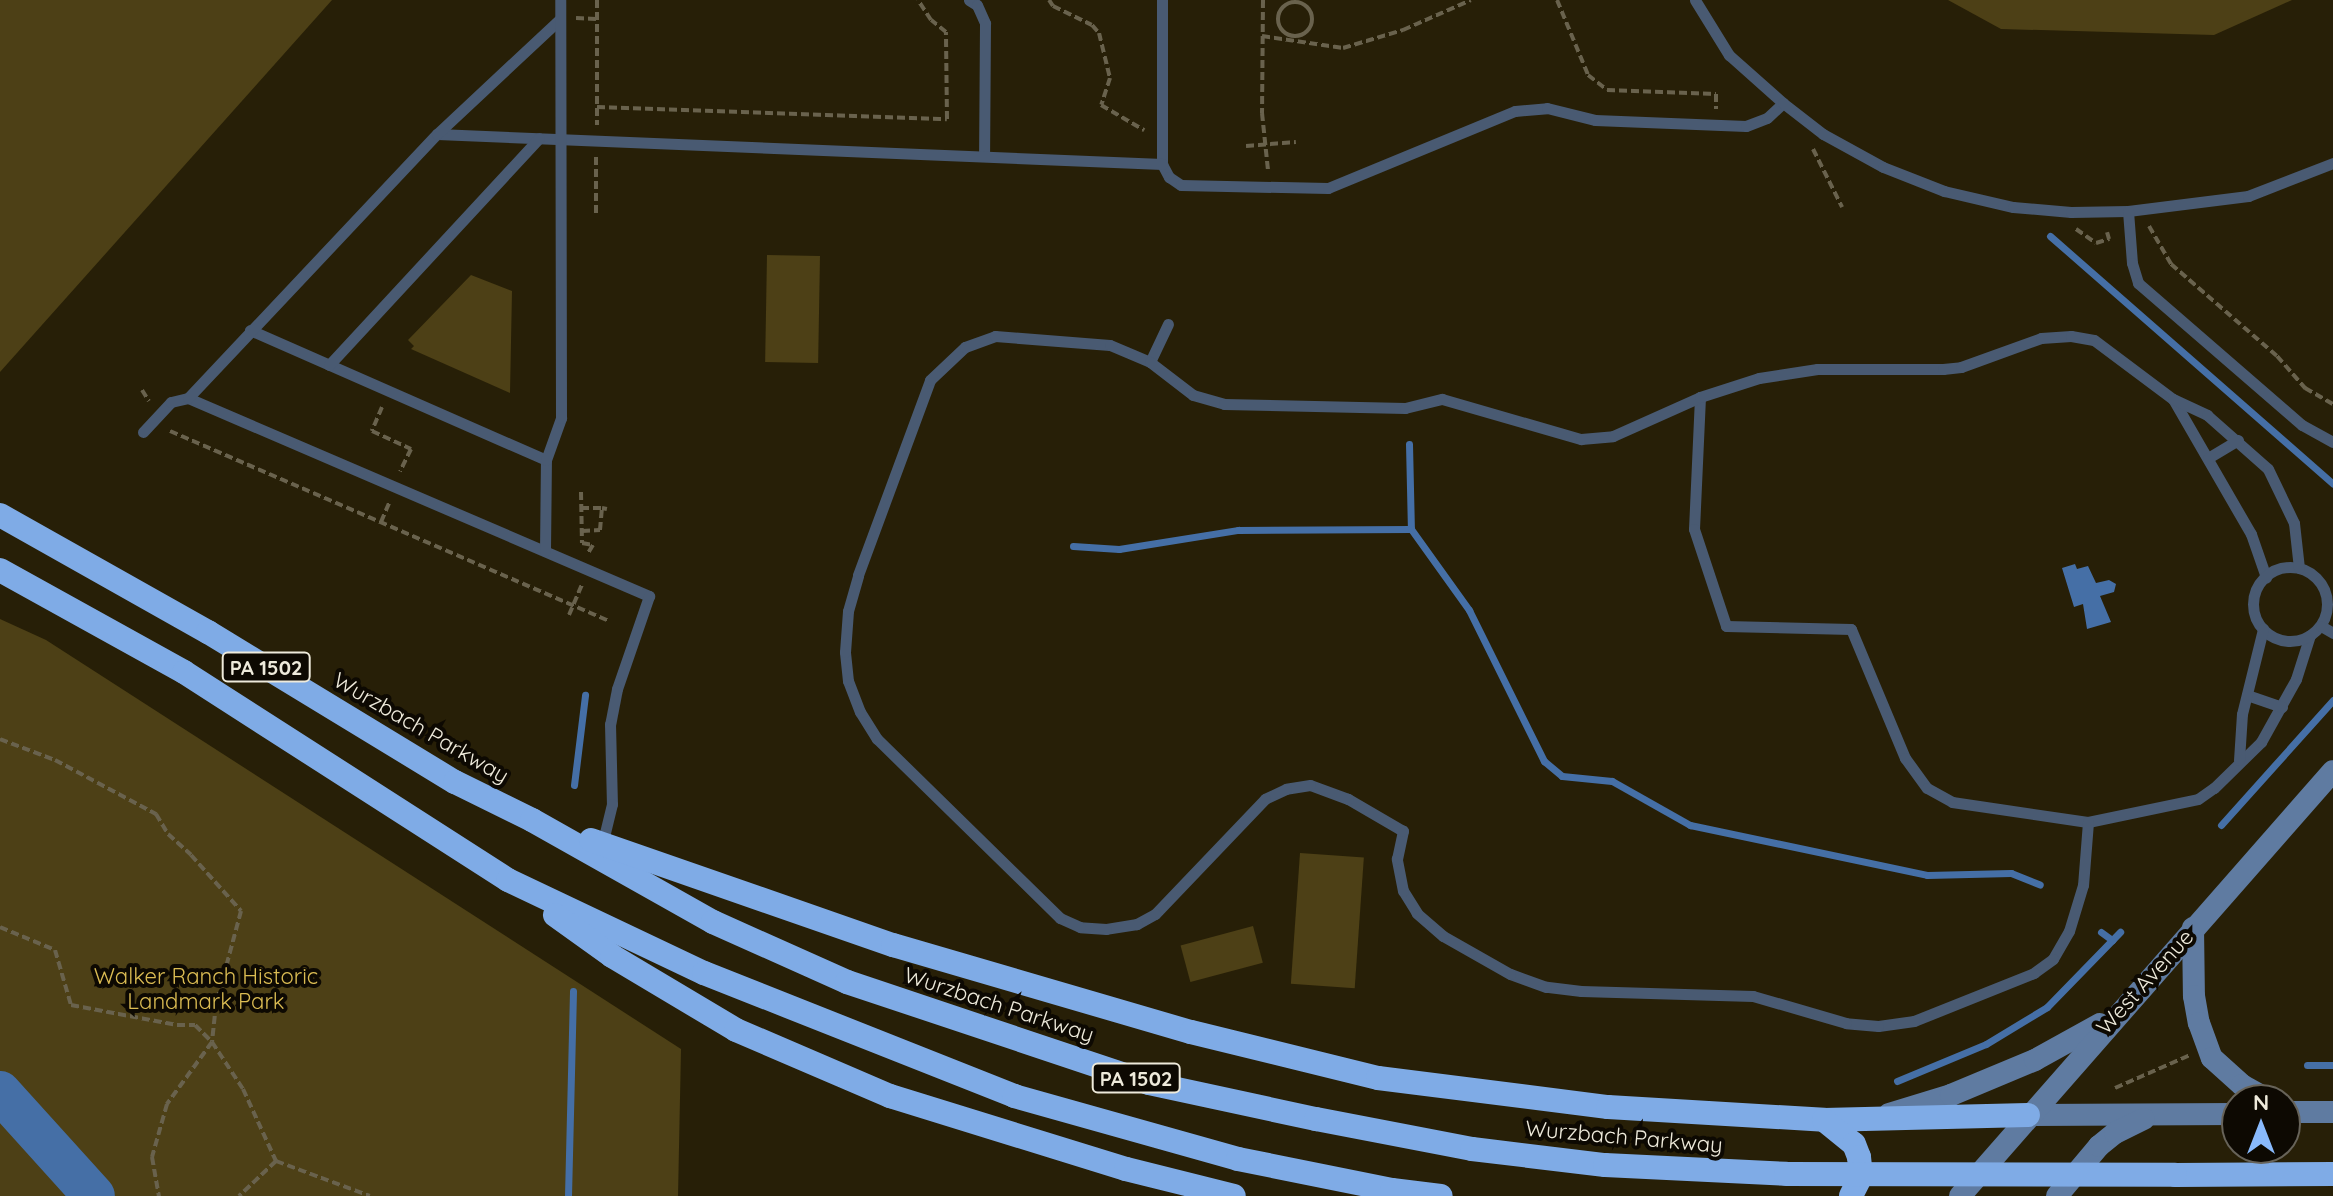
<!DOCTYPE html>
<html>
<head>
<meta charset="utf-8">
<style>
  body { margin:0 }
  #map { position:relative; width:2333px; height:1196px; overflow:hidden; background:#271f07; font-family:Quicksand,sans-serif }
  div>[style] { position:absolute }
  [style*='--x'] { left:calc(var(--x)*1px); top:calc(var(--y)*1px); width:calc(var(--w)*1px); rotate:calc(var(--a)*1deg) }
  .green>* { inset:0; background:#4d4016; transform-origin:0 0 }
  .water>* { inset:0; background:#456fa6 }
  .stream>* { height:7px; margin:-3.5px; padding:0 3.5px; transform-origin:3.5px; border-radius:3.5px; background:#456fa6 }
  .river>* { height:42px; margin:-21px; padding:0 21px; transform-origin:21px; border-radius:21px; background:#456fa6 }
  .path>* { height:4px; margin-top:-2px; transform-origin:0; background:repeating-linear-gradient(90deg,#69624d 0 8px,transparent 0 12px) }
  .path>.ring { margin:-2px; padding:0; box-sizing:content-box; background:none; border:4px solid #69624d; border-radius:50% }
  .service>* { height:11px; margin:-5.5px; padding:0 5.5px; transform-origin:5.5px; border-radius:5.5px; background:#495a72 }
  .service>.ring { margin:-5.5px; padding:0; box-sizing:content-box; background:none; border:11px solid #495a72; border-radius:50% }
  .secondary>* { height:22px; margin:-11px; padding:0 11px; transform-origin:11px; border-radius:11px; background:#5f7ba1 }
  .motorway>* { height:24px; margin:-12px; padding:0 12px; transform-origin:12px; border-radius:12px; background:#7fabe6 }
  .motorway-bridge>* { height:24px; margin:-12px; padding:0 12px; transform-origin:12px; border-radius:12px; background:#7fabe6 }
  span { translate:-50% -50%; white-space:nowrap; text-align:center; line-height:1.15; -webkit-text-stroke:8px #0d0902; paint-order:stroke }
  .shield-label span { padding:2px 6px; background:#0d0902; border:2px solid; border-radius:6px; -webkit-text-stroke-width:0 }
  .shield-label { font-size:20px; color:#eeeadb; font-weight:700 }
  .street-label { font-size:22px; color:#eeeadb }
  .park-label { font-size:22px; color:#dbbc53 }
  .north { position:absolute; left:2221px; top:1084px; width:80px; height:80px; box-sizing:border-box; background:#0d0902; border:2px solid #676359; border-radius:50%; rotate:0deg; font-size:22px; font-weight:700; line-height:32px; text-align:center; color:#eeeadb }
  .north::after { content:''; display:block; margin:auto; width:28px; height:36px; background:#89bafc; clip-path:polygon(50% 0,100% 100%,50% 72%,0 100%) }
</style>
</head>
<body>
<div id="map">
  <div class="green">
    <div style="clip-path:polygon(0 0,332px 0,0 372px)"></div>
    <div style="clip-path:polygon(1948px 0,2292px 0,2214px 35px,2001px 29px)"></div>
    <div style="left:767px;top:255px;width:53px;height:107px;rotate:1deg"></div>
    <div style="clip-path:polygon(471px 275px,512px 291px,510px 393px,411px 349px,414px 346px,408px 340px)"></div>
    <div style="clip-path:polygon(0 619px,46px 640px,681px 1049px,678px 1196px,0 1196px)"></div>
    <div style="left:1300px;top:853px;width:64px;height:131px;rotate:4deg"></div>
    <div style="left:1253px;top:926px;width:38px;height:75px;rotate:75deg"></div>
  </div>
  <div class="water">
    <div style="clip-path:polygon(2075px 564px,2077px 569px,2088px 566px,2096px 583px,2109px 580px,2116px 584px,2114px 592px,2100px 596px,2111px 622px,2087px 629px,2083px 604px,2074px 607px,2062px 568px)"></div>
  </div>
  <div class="stream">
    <div style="--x:2050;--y:236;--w:376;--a:41.2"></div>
    <div style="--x:1409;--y:444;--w:85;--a:88.7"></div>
    <div style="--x:1073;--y:546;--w:46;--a:3.7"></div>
    <div style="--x:1119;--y:549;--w:121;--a:-9.1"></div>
    <div style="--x:1238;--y:530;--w:173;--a:-0.3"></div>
    <div style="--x:1411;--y:529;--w:100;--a:54.4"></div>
    <div style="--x:1469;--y:610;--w:169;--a:63.6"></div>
    <div style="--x:1544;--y:761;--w:23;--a:40"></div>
    <div style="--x:1562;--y:776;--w:50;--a:5.7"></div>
    <div style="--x:1612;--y:781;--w:90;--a:29.4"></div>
    <div style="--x:1690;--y:825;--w:242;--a:11.9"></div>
    <div style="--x:1927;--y:875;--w:84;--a:-1.4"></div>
    <div style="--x:2011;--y:873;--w:31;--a:22"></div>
    <div style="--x:574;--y:785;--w:91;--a:-83"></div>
    <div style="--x:2221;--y:825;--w:168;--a:-48.1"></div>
    <div style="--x:2101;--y:932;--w:14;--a:36"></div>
    <div style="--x:2307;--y:1065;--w:26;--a:0"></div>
    <div style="--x:1897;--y:1081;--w:96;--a:-22.6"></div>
    <div style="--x:1986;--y:1044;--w:71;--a:-31.2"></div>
    <div style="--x:2047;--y:1007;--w:105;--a:-45.8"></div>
    <div style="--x:568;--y:1196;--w:205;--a:-88.6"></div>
  </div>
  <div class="river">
    <div style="--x:0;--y:1092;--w:140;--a:47.9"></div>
  </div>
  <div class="path">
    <div style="--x:597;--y:0;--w:125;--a:90"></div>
    <div style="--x:1049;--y:0;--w:7;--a:56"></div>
    <div style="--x:1053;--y:6;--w:43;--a:26"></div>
    <div style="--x:1092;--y:25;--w:11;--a:49"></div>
    <div style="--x:1099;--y:33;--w:46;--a:76.3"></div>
    <div style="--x:1110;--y:78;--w:28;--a:108"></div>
    <div style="--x:1101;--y:105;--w:50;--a:30.2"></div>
    <div style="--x:1263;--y:0;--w:113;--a:90.5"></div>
    <div style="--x:1262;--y:113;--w:57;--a:84"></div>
    <div style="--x:1557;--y:0;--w:81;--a:67.5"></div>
    <div style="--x:1588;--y:75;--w:24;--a:38"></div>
    <div style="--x:1607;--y:90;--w:109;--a:2.1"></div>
    <div style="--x:1716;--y:94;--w:15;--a:90"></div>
    <div class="ring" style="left:1278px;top:2px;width:30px;height:30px"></div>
    <div style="--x:576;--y:18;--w:20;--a:3"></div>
    <div style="--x:1262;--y:36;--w:82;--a:8.4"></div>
    <div style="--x:1343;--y:48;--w:63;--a:-16.7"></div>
    <div style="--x:1403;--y:30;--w:74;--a:-23.8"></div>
    <div style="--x:597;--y:107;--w:350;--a:2"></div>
    <div style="--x:947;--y:119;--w:87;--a:-90.7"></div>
    <div style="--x:946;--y:32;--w:19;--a:-141"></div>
    <div style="--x:931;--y:20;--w:24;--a:-123"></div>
    <div style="--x:1246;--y:146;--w:50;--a:-4.6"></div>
    <div style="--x:1813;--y:149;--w:65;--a:63.4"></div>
    <div style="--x:596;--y:157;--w:60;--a:90"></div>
    <div style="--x:2149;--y:226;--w:44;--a:59.9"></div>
    <div style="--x:2171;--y:264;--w:140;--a:41"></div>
    <div style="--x:2277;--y:356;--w:43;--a:48.8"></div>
    <div style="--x:2305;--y:388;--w:32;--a:30"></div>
    <div style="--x:2076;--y:229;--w:24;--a:35"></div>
    <div style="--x:2096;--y:243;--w:14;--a:-17"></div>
    <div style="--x:2109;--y:239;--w:7;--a:-106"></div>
    <div style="--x:142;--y:390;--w:13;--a:58"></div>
    <div style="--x:382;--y:407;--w:26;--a:113"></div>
    <div style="--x:372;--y:431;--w:43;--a:24.8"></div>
    <div style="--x:411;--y:449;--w:25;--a:116"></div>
    <div style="--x:170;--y:431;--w:479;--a:23.4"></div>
    <div style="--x:581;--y:492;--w:51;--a:88.9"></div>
    <div style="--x:582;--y:543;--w:11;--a:10"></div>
    <div style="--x:593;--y:545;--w:9;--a:122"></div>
    <div style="--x:581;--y:508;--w:21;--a:0"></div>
    <div style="--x:381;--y:522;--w:21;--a:-67"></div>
    <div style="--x:582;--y:531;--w:18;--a:-3"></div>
    <div style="--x:600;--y:530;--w:22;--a:-85"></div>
    <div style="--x:602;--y:508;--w:5;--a:11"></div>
    <div style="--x:569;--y:615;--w:33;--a:-67"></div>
    <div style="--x:0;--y:739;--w:59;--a:20.9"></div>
    <div style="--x:55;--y:760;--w:115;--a:28.1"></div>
    <div style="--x:156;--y:814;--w:23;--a:59"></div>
    <div style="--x:168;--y:834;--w:31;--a:42"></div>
    <div style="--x:191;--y:855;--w:75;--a:48.2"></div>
    <div style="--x:241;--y:911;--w:96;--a:105"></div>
    <div style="--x:216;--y:1004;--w:38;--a:96"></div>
    <div style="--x:212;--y:1042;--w:77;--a:126"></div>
    <div style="--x:167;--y:1104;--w:55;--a:105.8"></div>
    <div style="--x:152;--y:1157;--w:40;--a:80"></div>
    <div style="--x:0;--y:927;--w:60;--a:22.7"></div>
    <div style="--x:55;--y:950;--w:57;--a:73.8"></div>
    <div style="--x:71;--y:1005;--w:108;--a:10.7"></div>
    <div style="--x:177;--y:1025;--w:18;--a:0"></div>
    <div style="--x:195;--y:1025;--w:24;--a:45"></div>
    <div style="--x:212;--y:1042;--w:56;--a:56.6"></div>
    <div style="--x:243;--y:1089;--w:79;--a:65.4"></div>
    <div style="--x:276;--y:1161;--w:51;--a:136.6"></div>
    <div style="--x:2115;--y:1088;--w:82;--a:-23.7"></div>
    <div style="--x:276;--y:1161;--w:100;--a:20.4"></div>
  </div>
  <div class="service">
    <div style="--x:969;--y:0;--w:9;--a:32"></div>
    <div style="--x:977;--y:5;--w:20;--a:66"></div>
    <div style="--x:985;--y:23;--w:133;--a:90.4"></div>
    <div style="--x:1162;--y:0;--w:164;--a:90"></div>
    <div style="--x:1162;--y:164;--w:15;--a:62"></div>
    <div style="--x:1169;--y:177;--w:14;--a:34"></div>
    <div style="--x:1181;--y:185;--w:147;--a:1.2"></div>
    <div style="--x:1328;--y:188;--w:202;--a:-22.4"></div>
    <div style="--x:1515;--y:111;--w:32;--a:-5"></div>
    <div style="--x:1547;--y:108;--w:49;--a:14"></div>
    <div style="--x:1595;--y:120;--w:151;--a:2.3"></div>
    <div style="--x:1746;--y:126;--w:22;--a:-21"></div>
    <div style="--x:1767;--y:118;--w:22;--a:-43"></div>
    <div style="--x:1695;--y:0;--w:65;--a:58.3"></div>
    <div style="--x:1729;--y:55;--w:72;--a:41.6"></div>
    <div style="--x:1783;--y:103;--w:51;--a:37.8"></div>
    <div style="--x:1823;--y:134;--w:68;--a:28.8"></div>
    <div style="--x:1883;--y:167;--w:66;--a:21.5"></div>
    <div style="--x:1944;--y:191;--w:71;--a:13.1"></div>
    <div style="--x:2013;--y:207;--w:58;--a:4.9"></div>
    <div style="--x:2071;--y:212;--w:57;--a:-1"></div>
    <div style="--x:2128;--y:211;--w:121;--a:-7.1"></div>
    <div style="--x:2248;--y:196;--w:91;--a:-21.2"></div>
    <div style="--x:437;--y:134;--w:726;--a:2.37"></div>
    <div style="--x:2128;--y:211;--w:52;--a:85.6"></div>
    <div style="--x:2132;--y:263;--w:21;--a:73"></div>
    <div style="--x:2138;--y:283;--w:217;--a:40.9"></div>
    <div style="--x:2302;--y:425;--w:35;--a:29"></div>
    <div style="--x:250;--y:330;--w:323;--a:23.7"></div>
    <div style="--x:1150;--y:362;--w:42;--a:-64.7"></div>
    <div style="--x:329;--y:365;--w:309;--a:-47.2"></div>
    <div style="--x:1700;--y:397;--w:132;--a:92.6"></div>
    <div style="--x:1694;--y:529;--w:102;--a:71.7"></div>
    <div style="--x:1726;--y:626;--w:125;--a:1.4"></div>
    <div style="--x:1851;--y:629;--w:140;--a:67.3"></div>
    <div style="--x:1905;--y:758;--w:37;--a:54"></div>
    <div style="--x:1927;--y:788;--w:29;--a:29"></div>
    <div style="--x:1952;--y:802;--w:137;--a:8.4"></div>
    <div style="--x:2088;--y:822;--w:112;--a:-11.8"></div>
    <div style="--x:2198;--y:799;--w:19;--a:-35"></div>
    <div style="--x:2214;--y:788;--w:66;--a:-44.4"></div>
    <div style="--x:2261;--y:742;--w:72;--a:-60.9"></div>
    <div style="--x:2296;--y:679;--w:46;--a:-72.3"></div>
    <div style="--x:188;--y:398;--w:502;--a:23.24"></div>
    <div style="--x:649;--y:596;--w:98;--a:109"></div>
    <div style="--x:617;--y:689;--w:36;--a:101"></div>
    <div style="--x:610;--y:724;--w:80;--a:88.6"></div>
    <div style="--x:612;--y:804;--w:42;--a:103.7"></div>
    <div style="--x:2173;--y:399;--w:156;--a:60"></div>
    <div style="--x:2251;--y:534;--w:46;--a:70.8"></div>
    <div style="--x:143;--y:432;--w:41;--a:-47"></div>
    <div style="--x:171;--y:402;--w:17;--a:-13"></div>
    <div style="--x:188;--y:398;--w:363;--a:-46.7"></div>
    <div style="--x:437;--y:134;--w:167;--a:-43.1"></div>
    <div style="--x:2208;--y:458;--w:35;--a:-31"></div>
    <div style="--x:545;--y:551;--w:91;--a:-89.4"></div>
    <div style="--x:546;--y:460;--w:45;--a:-70.3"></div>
    <div style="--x:561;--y:418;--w:418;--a:-90.1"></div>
    <div class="ring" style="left:2253px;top:567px;width:63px;height:63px"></div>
    <div style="--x:2321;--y:626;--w:14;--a:30"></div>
    <div style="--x:2247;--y:695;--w:37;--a:19"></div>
    <div style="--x:2239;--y:760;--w:46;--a:-86.3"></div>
    <div style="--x:2242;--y:714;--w:88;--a:-76.1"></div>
    <div style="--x:2088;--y:822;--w:63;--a:94.5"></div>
    <div style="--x:2083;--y:885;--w:48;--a:106.9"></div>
    <div style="--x:2069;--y:931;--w:32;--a:120"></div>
    <div style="--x:2053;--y:959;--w:24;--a:144"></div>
    <div style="--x:2034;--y:973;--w:129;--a:158.2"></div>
    <div style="--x:1914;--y:1021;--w:36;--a:172"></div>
    <div style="--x:1878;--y:1026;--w:32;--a:-175"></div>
    <div style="--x:1846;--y:1023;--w:97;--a:-163.8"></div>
    <div style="--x:1753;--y:996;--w:172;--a:-178.3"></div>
    <div style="--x:1581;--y:991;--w:35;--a:-173"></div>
    <div style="--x:1546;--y:987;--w:38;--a:-160"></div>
    <div style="--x:1510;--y:974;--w:77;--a:-150.4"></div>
    <div style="--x:1443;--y:936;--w:35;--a:-139"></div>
    <div style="--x:1417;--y:913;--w:26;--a:-122"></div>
    <div style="--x:1403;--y:891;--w:33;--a:-101"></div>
    <div style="--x:1397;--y:859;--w:29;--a:-78"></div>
    <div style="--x:1403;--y:831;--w:64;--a:-149.8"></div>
    <div style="--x:1348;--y:799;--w:40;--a:-159.8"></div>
    <div style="--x:1310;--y:785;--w:24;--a:171"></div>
    <div style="--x:1286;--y:789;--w:23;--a:155"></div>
    <div style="--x:1265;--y:799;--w:159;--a:133.7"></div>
    <div style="--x:1155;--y:914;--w:21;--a:151"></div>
    <div style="--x:1137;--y:924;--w:31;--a:171"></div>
    <div style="--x:1106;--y:929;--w:26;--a:-176"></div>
    <div style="--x:1080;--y:927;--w:22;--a:-156"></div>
    <div style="--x:1060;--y:918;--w:256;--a:-135.6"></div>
    <div style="--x:877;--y:739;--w:32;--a:-122"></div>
    <div style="--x:860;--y:712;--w:33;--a:-111"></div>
    <div style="--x:848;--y:681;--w:29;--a:-96"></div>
    <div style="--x:845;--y:652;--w:41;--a:-85.8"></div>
    <div style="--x:848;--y:611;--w:37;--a:-74"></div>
    <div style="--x:858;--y:575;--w:208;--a:-69.7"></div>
    <div style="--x:930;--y:380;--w:48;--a:-43.3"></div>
    <div style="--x:965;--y:347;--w:32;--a:-20"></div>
    <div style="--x:995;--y:336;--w:115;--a:4.5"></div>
    <div style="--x:1110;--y:345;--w:43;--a:23"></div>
    <div style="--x:1150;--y:362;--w:54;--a:37.5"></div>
    <div style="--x:1193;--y:395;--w:32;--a:16"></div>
    <div style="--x:1224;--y:404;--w:181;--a:1.3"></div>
    <div style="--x:1405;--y:408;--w:38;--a:-14"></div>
    <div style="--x:1442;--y:399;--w:145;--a:16.1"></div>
    <div style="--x:1581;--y:439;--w:32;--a:-5"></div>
    <div style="--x:1613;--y:436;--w:95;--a:-24.1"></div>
    <div style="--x:1700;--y:397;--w:62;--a:-17.9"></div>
    <div style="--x:1759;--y:378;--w:59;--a:-8.8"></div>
    <div style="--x:1817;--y:369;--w:126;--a:0"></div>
    <div style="--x:1943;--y:369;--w:18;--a:-6"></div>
    <div style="--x:1961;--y:367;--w:85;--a:-19.9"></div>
    <div style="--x:2041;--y:338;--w:30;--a:-4"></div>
    <div style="--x:2071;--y:336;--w:23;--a:10"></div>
    <div style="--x:2094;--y:340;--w:99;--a:36.8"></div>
    <div style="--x:2173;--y:399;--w:38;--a:25"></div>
    <div style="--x:2207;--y:415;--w:81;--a:41.5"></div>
    <div style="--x:2268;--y:469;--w:60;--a:64.3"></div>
    <div style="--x:2294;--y:523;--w:45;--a:83.7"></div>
  </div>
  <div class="secondary">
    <div style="--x:2193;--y:928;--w:68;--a:89.2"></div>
    <div style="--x:2194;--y:996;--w:27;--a:80"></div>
    <div style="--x:2199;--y:1023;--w:37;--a:70"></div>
    <div style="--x:2212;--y:1058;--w:40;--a:42"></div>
    <div style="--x:2242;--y:1085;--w:31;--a:29"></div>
    <div style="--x:2285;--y:1112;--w:48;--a:0"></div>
    <div style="--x:1889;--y:1114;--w:65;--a:-17"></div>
    <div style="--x:1951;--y:1095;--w:91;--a:-22.6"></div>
    <div style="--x:2035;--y:1060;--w:74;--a:-29"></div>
    <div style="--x:2028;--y:1115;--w:209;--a:-0.3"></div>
    <div style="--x:1960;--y:1196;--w:565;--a:-48.73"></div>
    <div style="--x:2057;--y:1196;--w:65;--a:-50"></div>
    <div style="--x:2099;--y:1146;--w:21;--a:-39"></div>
    <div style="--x:2115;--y:1133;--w:32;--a:-26"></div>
  </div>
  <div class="motorway">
    <div style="--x:0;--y:515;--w:239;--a:29.4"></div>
    <div style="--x:208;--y:632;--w:289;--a:31.3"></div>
    <div style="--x:455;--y:782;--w:86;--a:26.3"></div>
    <div style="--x:532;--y:820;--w:208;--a:29.4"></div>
    <div style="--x:713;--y:922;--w:147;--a:24.1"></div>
    <div style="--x:847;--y:982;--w:318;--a:18.5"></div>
    <div style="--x:1149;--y:1083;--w:171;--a:12.2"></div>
    <div style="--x:1316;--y:1119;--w:159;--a:10.9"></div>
    <div style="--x:1472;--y:1149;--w:134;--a:6.9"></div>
    <div style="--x:1605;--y:1165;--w:181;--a:2.8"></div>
    <div style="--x:0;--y:570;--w:210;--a:29"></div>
    <div style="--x:184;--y:672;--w:385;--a:32.7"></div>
    <div style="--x:508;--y:880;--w:217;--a:25.4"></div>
    <div style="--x:704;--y:973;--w:334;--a:21.6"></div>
    <div style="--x:1014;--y:1096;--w:233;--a:15.7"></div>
    <div style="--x:1238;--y:1159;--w:157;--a:11.4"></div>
    <div style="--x:1392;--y:1190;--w:49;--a:7"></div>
    <div style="--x:591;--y:840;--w:320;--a:19.2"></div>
    <div style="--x:893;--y:945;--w:310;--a:16.3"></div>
    <div style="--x:1191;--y:1032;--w:193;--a:13.8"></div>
    <div style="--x:1378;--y:1078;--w:232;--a:7.2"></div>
    <div style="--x:1608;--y:1107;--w:216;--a:3.4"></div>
    <div style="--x:1824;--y:1120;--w:204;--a:-1.4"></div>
    <div style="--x:555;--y:915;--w:70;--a:35.7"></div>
    <div style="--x:612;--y:956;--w:144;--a:30.8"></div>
    <div style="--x:736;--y:1030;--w:168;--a:23.2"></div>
    <div style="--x:890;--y:1096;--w:247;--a:17.2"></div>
    <div style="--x:1126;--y:1169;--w:111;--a:14"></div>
    <div style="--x:1824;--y:1120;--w:38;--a:39"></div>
    <div style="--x:1854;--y:1144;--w:14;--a:69"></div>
    <div style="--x:1859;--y:1157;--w:19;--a:84"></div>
    <div style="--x:1861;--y:1176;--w:22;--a:117"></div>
    <div style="--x:2175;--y:1175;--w:158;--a:-0.4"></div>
  </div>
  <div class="motorway-bridge">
    <div style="--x:1786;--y:1174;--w:389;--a:0.1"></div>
  </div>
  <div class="shield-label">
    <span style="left:266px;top:667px">PA 1502</span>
    <span style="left:1136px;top:1078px">PA 1502</span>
  </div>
  <div class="street-label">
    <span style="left:421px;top:728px;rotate:30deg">Wurzbach Parkway</span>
    <span style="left:2145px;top:982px;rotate:-48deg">West Avenue</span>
    <span style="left:999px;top:1005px;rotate:18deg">Wurzbach Parkway</span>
    <span style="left:1624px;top:1137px;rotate:5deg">Wurzbach Parkway</span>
  </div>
  <div class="park-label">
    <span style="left:206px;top:989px">Walker Ranch Historic<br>Landmark Park</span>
  </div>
  <div class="north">N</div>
</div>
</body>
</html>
